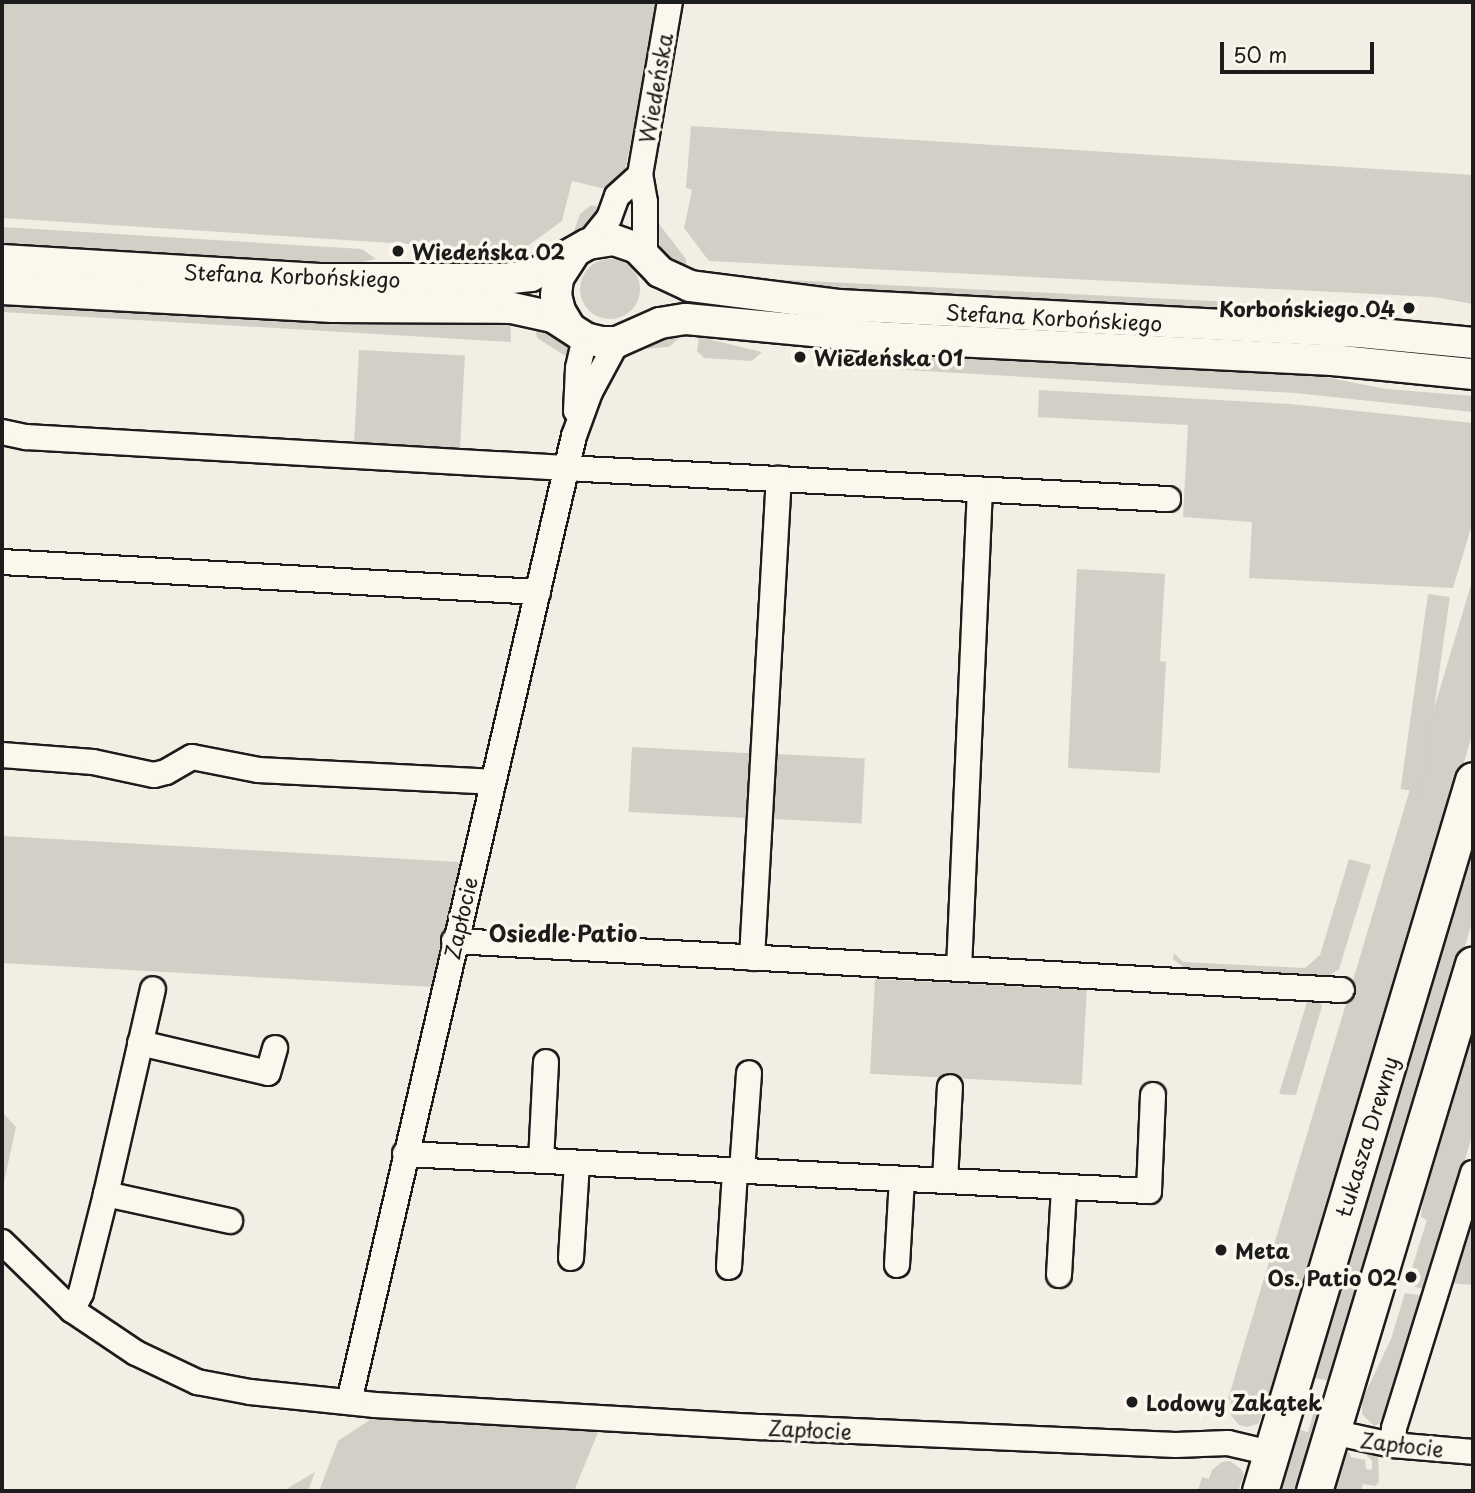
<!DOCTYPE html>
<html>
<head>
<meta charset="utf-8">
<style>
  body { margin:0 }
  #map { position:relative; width:1475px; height:1493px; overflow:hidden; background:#f2eee4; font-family:"Playpen Sans",sans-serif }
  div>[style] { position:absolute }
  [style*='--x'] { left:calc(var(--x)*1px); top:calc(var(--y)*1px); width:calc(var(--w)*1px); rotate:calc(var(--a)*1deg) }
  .green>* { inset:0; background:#d2cfc6; transform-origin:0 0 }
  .round { border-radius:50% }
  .roads { filter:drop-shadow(2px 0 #1c1c1c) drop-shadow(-2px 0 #1c1c1c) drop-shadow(0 2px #1c1c1c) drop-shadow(0 -2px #1c1c1c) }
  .minor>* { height:24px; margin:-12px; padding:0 12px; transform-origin:12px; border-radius:12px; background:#fbf7ec }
  .tertiary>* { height:30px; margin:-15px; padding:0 15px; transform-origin:15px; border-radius:15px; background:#fbf7ec }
  .secondary>* { height:35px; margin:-17.5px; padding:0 17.5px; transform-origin:17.5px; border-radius:17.5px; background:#fbf7ec }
  .dots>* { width:19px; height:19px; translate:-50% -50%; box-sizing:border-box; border:4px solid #fbf7ec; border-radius:50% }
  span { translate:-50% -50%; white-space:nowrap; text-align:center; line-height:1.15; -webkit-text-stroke:7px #fbf7ec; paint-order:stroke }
  .street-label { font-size:21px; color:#1c1c1c }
  .poi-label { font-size:21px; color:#1c1c1c; font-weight:700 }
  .left { translate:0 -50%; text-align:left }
  .right { translate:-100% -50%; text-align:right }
  .neighbourhood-label { font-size:23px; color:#1c1c1c; font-weight:700 }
  .frame { position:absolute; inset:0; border:4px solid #1c1c1c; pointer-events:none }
  .scale { position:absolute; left:1220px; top:42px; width:154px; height:32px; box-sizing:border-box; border:4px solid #1c1c1c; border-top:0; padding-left:9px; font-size:21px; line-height:24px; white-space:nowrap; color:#1c1c1c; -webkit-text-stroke:5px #fbf7ec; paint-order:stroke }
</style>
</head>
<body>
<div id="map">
  <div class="green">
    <div style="clip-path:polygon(2px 2px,660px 2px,624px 175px,605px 189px,572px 181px,562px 221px,522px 250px,517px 251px,2px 218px)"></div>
    <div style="clip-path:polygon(691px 126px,1473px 175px,1473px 304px,1434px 297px,709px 261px,684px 228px,692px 190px,686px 188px)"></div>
    <div style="clip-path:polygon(591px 205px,600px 207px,594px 219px,537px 259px,574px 231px,580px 214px)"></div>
    <div style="clip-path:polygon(656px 220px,686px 259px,686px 271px,667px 258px,661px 249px)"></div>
    <div style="clip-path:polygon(2px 227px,362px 249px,376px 259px,338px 267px,2px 248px)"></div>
    <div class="round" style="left:580px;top:259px;width:60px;height:60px"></div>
    <div style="clip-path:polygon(707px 276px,1354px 308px,1357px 312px,1324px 318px,861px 297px)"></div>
    <div style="clip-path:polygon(2px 300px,510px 318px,511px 342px,2px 312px)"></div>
    <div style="clip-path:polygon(534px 321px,569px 344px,572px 360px,537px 338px)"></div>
    <div style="clip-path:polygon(679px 330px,677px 340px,669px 347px,643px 349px,618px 361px,620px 356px)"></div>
    <div style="clip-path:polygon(699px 337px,762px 352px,752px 361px,704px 358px,697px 351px)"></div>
    <div style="clip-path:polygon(874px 347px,1299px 372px,1386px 389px,1473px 396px,1473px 412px,1295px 393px,840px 366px,832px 354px)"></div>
    <div style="left:359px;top:350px;width:106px;height:94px;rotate:3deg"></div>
    <div style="clip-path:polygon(1039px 390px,1290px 404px,1473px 423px,1473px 521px,1453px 588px,1249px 578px,1252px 522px,1183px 517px,1188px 425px,1038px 417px)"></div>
    <div style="clip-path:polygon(1077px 569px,1165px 574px,1160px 661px,1166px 662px,1160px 773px,1068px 768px)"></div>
    <div style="clip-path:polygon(1473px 578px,1473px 732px,1273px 1402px,1267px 1402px,1258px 1424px,1247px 1427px,1239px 1425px,1230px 1414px,1231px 1400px,1228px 1399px)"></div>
    <div style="left:1428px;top:594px;width:22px;height:197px;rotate:8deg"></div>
    <div style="left:632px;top:747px;width:123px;height:65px;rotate:3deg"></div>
    <div style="left:777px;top:754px;width:88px;height:65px;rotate:3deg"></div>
    <div style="clip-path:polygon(1473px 825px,1473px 919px,1335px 1381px,1312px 1378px)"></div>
    <div style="clip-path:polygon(2px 836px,458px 862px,462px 862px,434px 987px,2px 963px)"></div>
    <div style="clip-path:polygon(1349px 859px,1371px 865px,1339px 969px,1329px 976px,1181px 971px,1182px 966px,1173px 959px,1174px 953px,1183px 962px,1305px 968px,1320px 955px)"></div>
    <div style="left:875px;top:979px;width:212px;height:95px;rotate:3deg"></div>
    <div style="clip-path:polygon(1308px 999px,1317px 999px,1322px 1006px,1296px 1095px,1279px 1094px)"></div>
    <div style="clip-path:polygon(1473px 1010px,1473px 1132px,1428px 1290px,1412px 1286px,1418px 1269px,1412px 1268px,1427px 1220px,1421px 1217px,1427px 1162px)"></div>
    <div style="clip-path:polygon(2px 1112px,16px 1127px,2px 1191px)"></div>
    <div style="clip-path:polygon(1473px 1208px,1473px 1285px,1449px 1283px)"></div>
    <div style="clip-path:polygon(1405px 1293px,1426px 1296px,1388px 1419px,1382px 1417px,1379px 1424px,1374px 1426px,1362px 1414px,1362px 1400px,1391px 1339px)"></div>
    <div style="clip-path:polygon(1318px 1397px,1328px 1400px,1301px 1491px,1274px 1491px,1293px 1428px,1308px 1432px)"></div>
    <div style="clip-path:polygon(371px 1419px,472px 1424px,599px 1430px,574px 1491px,319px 1491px,338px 1441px)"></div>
    <div style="clip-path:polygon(1349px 1452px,1351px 1457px,1365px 1460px,1366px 1469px,1372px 1470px,1372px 1461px,1364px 1452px,1378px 1453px,1379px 1482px,1375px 1486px,1363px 1484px,1361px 1491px,1328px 1491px,1340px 1458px)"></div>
    <div style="clip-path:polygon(1222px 1462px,1230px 1461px,1241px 1469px,1244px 1475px,1238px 1491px,1198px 1491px,1202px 1477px,1209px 1479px,1212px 1470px)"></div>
    <div style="clip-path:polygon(315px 1472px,308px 1491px,283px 1491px)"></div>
  </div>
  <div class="roads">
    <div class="minor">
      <div style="--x:588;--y:244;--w:33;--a:-51"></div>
      <div style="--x:609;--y:218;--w:23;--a:-70"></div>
      <div style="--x:617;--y:196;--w:31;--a:-42"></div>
      <div style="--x:645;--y:256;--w:54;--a:-90"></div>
      <div style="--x:645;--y:202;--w:27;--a:-100"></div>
      <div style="--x:640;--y:175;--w:176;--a:-80.2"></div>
      <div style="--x:576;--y:411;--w:43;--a:-87.3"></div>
      <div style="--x:578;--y:368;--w:31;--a:-77"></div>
      <div style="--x:2;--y:432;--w:25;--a:12"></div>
      <div style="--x:26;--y:437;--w:558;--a:3.29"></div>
      <div style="--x:583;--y:469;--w:586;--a:2.94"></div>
      <div style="--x:2;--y:562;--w:537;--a:3.2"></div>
      <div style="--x:2;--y:755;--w:91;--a:4.4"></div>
      <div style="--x:93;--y:762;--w:62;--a:12"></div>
      <div style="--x:154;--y:775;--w:12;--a:-14"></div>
      <div style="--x:166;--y:772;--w:30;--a:-30"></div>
      <div style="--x:192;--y:757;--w:67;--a:11.1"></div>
      <div style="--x:258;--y:770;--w:234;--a:2.9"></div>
      <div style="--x:454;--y:941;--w:889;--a:3.16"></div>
      <div style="--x:752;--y:958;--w:480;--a:-86.8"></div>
      <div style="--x:959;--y:969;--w:478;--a:-87.5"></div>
      <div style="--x:140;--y:1043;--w:131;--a:13.2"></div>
      <div style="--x:268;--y:1073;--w:26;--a:-74"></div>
      <div style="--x:405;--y:1154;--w:745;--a:2.85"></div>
      <div style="--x:1149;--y:1191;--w:96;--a:-87.6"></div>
      <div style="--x:541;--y:1161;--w:99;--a:-87.1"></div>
      <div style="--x:742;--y:1171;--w:98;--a:-85.9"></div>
      <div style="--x:945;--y:1181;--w:94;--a:-87"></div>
      <div style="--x:106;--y:1194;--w:127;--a:12.3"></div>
      <div style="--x:2;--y:1242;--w:98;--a:44.2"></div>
      <div style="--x:72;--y:1310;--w:77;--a:33.9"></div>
      <div style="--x:136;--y:1353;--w:68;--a:25.4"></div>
      <div style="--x:197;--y:1382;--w:54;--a:10.7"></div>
      <div style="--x:250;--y:1392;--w:126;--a:5.9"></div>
      <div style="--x:375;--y:1405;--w:387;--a:3.3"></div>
      <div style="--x:761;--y:1427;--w:415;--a:2.5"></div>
      <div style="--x:1176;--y:1445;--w:52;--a:-2.2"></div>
      <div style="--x:1228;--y:1443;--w:44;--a:13.1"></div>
      <div style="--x:571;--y:1258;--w:95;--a:-86.4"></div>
      <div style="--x:897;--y:1265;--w:86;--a:-86.7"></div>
      <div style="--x:729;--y:1267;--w:96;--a:-86.4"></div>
      <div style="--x:1059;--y:1275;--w:88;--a:-86.7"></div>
      <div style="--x:72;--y:1310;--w:19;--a:-62"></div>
      <div style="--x:81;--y:1293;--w:102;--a:-75.8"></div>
      <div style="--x:106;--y:1194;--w:210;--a:-77.1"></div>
      <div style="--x:349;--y:1402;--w:992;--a:-76.89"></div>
      <div style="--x:574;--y:436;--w:47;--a:-70"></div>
      <div style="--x:590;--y:392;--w:57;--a:-61.6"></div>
      <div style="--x:1332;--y:1432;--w:61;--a:12.2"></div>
      <div style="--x:1392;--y:1445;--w:81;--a:4.9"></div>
      <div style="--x:1392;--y:1445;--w:17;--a:-83"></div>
      <div style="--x:1394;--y:1428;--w:267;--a:-72.8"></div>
    </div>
    <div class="tertiary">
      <div style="--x:2;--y:260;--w:318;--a:3.4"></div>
      <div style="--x:319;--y:279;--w:183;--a:0"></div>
      <div style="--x:502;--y:279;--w:29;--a:-6"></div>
      <div style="--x:531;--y:276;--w:65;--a:-29.3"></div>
      <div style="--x:588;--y:244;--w:26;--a:-9"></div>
      <div style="--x:614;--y:240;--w:24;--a:19"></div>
      <div style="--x:637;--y:248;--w:33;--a:46"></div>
      <div style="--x:660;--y:272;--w:33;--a:25"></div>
      <div style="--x:690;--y:286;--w:150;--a:7.3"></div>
      <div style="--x:839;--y:305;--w:521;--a:2.97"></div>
      <div style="--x:1359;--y:332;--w:115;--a:5.5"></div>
      <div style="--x:2;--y:289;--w:331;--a:3.1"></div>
      <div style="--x:333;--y:307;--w:179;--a:0.3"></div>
      <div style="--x:512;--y:308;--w:42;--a:12.4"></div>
      <div style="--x:553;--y:317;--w:38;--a:33"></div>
      <div style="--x:585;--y:338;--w:16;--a:14"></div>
      <div style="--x:601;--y:342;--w:16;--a:0"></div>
      <div style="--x:617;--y:342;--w:47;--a:-23.8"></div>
      <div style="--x:660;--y:323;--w:26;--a:-9"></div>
      <div style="--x:686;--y:319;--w:191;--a:5.4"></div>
      <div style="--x:876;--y:337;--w:457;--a:2.9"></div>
      <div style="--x:1332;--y:360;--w:142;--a:5.7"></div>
      <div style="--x:569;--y:326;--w:17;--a:-121"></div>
      <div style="--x:560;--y:311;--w:16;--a:-104"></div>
      <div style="--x:556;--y:295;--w:17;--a:-83"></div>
      <div style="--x:558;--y:278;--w:30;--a:-57"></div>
    </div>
    <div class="secondary">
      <div style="--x:1260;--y:1491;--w:742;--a:-73.32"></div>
      <div style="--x:1314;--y:1491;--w:550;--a:-73.21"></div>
    </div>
  </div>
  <div class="dots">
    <div style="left:398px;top:251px;background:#1c1c1c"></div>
    <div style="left:1409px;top:308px;background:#1c1c1c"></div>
    <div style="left:800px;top:357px;background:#1c1c1c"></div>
    <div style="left:1221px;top:1250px;background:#1c1c1c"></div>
    <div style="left:1411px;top:1277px;background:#1c1c1c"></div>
    <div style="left:1132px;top:1402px;background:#1c1c1c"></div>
  </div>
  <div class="street-label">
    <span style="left:655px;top:88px;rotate:-80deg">Wiedeńska</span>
    <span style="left:292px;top:275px;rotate:2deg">Stefana Korbońskiego</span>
    <span style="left:1054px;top:317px;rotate:3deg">Stefana Korbońskiego</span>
    <span style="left:460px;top:918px;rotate:-77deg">Zapłocie</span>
    <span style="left:1366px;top:1136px;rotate:-73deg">Łukasza Drewny</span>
    <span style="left:810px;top:1429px;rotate:3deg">Zapłocie</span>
    <span style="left:1402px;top:1444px;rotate:7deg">Zapłocie</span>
  </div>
  <div class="poi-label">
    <span class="left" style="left:412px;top:251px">Wiedeńska 02</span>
    <span class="right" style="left:1395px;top:308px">Korbońskiego 04</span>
    <span class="left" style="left:814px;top:357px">Wiedeńska 01</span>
    <span class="left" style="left:1235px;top:1250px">Meta</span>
    <span class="right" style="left:1397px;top:1277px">Os. Patio 02</span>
    <span class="left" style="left:1146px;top:1402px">Lodowy Zakątek</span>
  </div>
  <div class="neighbourhood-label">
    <span style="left:563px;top:933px">Osiedle Patio</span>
  </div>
  <div class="frame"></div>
  <div class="scale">50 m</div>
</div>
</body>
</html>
